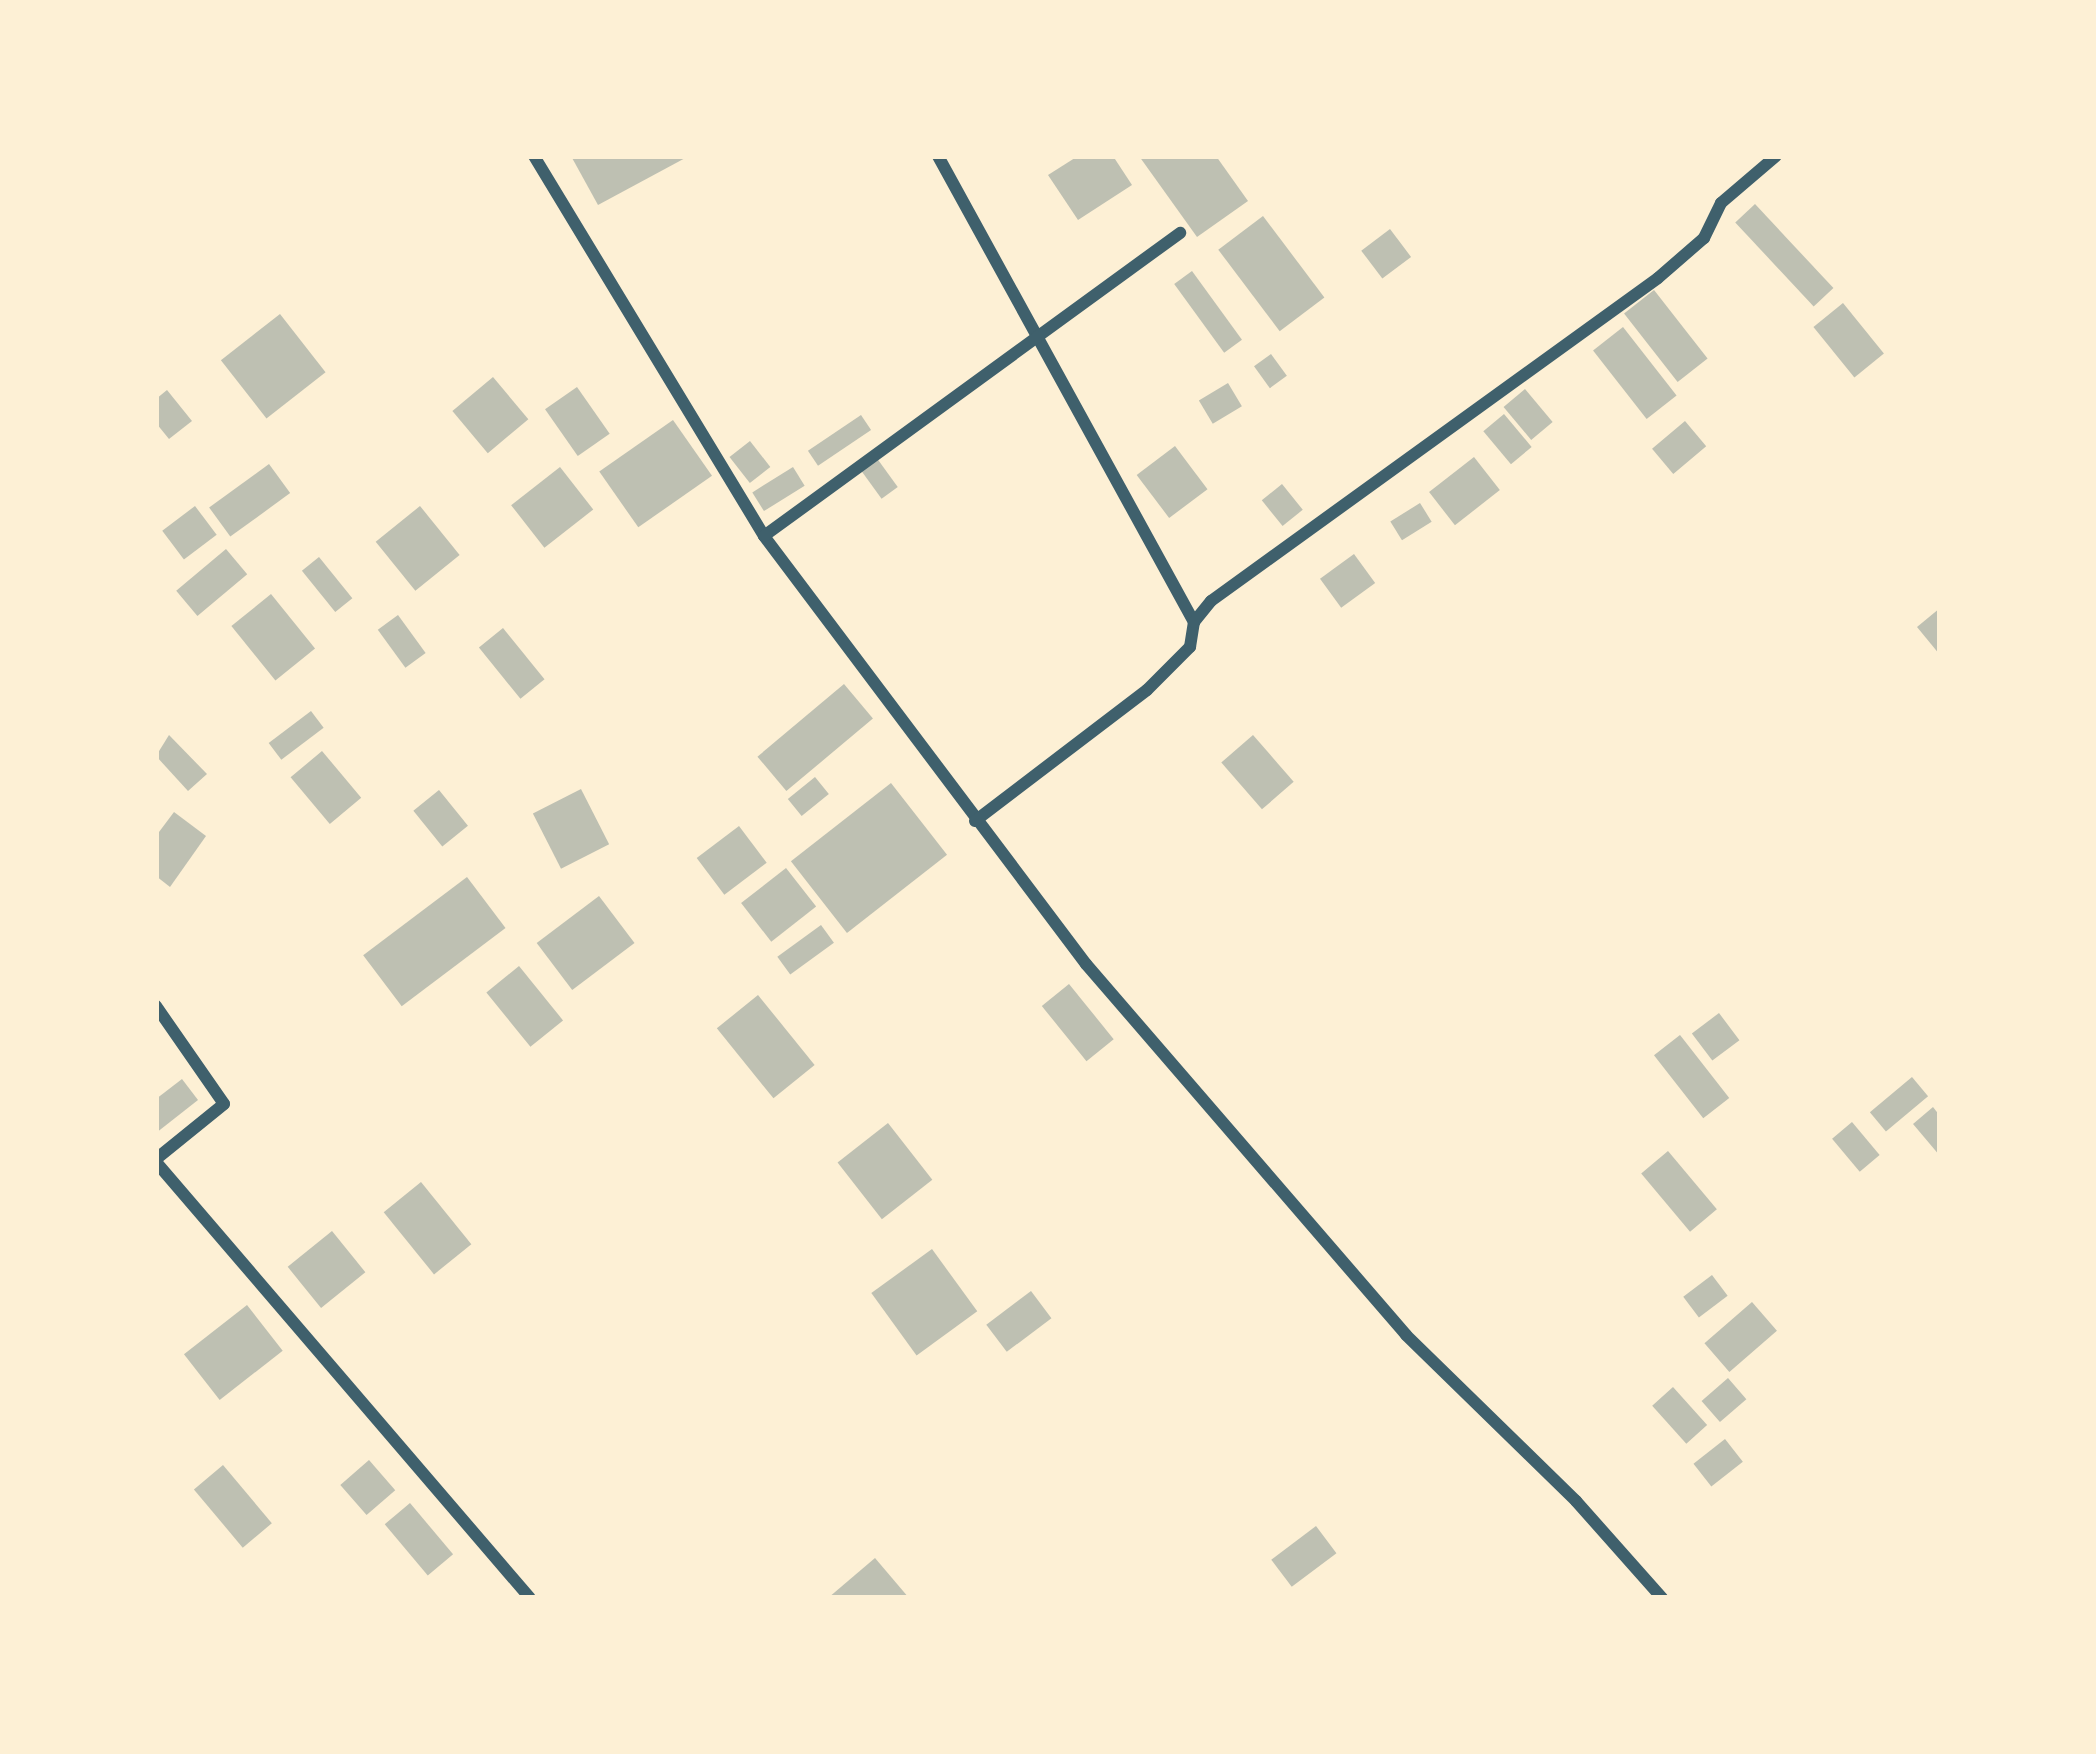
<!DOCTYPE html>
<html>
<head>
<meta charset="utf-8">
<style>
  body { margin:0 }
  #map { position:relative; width:2096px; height:1754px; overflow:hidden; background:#fdf0d5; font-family:"Titillium Web",sans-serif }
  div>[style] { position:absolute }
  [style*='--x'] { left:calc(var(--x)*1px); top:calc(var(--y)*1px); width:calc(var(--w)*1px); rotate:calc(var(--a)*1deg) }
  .building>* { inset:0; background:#bec0b2; transform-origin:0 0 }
  .minor>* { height:12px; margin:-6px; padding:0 6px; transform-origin:6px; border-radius:6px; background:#3f606c }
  span { translate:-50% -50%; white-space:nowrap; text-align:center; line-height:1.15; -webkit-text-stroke:9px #fdf0d5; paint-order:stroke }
  .frame { position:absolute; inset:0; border:159px solid #fdf0d5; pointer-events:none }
</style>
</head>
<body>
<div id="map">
  <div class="building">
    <div style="clip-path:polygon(571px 156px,689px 156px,598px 205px)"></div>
    <div style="clip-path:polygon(1078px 156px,1113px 156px,1132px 185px,1078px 220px,1048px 175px)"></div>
    <div style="clip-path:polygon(1139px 156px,1216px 156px,1248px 201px,1197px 237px)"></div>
    <div style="left:1755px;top:204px;width:115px;height:27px;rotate:47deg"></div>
    <div style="left:1263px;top:216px;width:102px;height:56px;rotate:53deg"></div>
    <div style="left:1390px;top:229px;width:35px;height:36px;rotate:53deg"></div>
    <div style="left:1192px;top:271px;width:85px;height:22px;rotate:54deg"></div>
    <div style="left:1654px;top:290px;width:87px;height:38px;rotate:52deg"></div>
    <div style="left:1843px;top:303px;width:65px;height:38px;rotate:51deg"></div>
    <div style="left:280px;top:314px;width:74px;height:75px;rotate:52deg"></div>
    <div style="left:1623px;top:327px;width:87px;height:38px;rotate:52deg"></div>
    <div style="left:1271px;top:354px;width:27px;height:21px;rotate:54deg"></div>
    <div style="left:493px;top:377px;width:55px;height:53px;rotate:50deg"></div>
    <div style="left:1228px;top:383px;width:27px;height:34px;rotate:59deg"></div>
    <div style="left:577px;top:387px;width:57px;height:39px;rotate:55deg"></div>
    <div style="left:1525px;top:389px;width:43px;height:28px;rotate:50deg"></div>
    <div style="clip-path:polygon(167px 390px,192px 421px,169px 439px,156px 423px,156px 399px)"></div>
    <div style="left:1504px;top:414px;width:43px;height:27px;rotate:50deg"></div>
    <div style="left:861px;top:415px;width:18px;height:64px;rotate:56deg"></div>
    <div style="left:673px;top:420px;width:68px;height:90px;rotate:55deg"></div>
    <div style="left:1685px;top:421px;width:33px;height:43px;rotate:50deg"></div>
    <div style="left:750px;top:441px;width:33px;height:26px;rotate:52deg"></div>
    <div style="left:1175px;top:446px;width:54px;height:48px;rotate:53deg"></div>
    <div style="left:876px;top:457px;width:37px;height:20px;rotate:54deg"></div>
    <div style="left:1474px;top:457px;width:42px;height:57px;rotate:52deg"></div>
    <div style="left:269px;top:464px;width:36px;height:74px;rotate:54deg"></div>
    <div style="left:560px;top:467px;width:54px;height:62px;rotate:52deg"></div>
    <div style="left:793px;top:467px;width:22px;height:48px;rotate:58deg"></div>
    <div style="left:1282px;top:484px;width:33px;height:26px;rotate:51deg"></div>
    <div style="left:1420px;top:503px;width:22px;height:35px;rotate:58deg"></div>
    <div style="left:195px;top:506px;width:36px;height:41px;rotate:53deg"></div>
    <div style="left:420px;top:506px;width:63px;height:57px;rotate:51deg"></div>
    <div style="left:226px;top:549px;width:33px;height:65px;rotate:50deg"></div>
    <div style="left:1354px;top:554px;width:36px;height:42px;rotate:54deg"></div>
    <div style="left:319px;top:557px;width:53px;height:22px;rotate:51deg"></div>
    <div style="left:271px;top:594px;width:70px;height:51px;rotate:51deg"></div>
    <div style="clip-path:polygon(1940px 608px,1940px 655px,1917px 627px)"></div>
    <div style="left:398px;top:615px;width:47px;height:25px;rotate:54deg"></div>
    <div style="left:503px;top:628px;width:66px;height:31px;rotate:51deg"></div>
    <div style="left:844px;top:684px;width:45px;height:113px;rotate:50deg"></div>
    <div style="left:311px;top:711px;width:21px;height:53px;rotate:53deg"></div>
    <div style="clip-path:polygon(169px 735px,207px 774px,188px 791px,156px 756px)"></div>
    <div style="left:1253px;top:735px;width:62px;height:42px;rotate:49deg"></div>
    <div style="left:322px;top:751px;width:61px;height:41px;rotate:50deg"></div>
    <div style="left:815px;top:777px;width:22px;height:35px;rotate:51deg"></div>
    <div style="left:891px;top:783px;width:91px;height:127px;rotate:52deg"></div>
    <div style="left:581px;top:789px;width:62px;height:54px;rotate:63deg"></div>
    <div style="left:439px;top:790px;width:46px;height:33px;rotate:51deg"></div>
    <div style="clip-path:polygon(174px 812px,206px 836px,170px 887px,156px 876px,156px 836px)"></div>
    <div style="left:739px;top:826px;width:46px;height:53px;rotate:53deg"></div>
    <div style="left:786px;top:868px;width:49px;height:57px;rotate:52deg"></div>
    <div style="left:467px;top:877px;width:64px;height:130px;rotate:53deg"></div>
    <div style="left:599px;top:896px;width:59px;height:78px;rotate:53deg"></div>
    <div style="left:821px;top:925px;width:22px;height:54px;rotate:54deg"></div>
    <div style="left:519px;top:966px;width:70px;height:42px;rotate:51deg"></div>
    <div style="left:1069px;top:984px;width:71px;height:35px;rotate:51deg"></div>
    <div style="left:758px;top:995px;width:90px;height:53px;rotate:51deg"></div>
    <div style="left:1719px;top:1013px;width:34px;height:34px;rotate:53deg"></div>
    <div style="left:1680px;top:1035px;width:80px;height:33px;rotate:52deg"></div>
    <div style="left:1912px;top:1077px;width:25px;height:55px;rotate:50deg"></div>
    <div style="clip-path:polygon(182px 1079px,198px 1100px,156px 1133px,156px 1099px)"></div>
    <div style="clip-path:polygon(1933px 1107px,1940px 1116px,1940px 1156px,1913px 1124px)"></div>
    <div style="left:1852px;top:1122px;width:43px;height:26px;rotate:50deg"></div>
    <div style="left:888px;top:1123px;width:72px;height:64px;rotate:52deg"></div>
    <div style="left:1668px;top:1151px;width:76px;height:35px;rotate:50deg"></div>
    <div style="left:421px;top:1182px;width:80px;height:48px;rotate:51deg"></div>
    <div style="left:332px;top:1231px;width:53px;height:57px;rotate:51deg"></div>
    <div style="left:932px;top:1249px;width:77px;height:75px;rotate:54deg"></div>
    <div style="left:1712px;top:1275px;width:26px;height:36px;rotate:53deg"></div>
    <div style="left:1031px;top:1291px;width:34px;height:56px;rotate:53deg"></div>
    <div style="left:1752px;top:1302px;width:38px;height:63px;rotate:49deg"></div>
    <div style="left:247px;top:1305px;width:58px;height:80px;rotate:52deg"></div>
    <div style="left:1728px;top:1378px;width:28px;height:35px;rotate:49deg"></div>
    <div style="left:1673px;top:1387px;width:51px;height:28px;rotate:48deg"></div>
    <div style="left:1725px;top:1439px;width:29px;height:40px;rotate:52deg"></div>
    <div style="left:369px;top:1460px;width:40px;height:38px;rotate:49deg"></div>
    <div style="left:223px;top:1465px;width:76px;height:38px;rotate:50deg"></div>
    <div style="left:410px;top:1503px;width:67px;height:33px;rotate:50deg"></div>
    <div style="left:1316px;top:1526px;width:34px;height:56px;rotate:53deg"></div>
    <div style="clip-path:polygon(875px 1558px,909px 1598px,828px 1598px)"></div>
  </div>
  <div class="minor">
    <div style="--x:534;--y:156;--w:444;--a:58.8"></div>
    <div style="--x:764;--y:536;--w:536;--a:53.04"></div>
    <div style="--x:1086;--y:964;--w:490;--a:49.2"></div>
    <div style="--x:1406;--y:1335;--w:238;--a:44.3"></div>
    <div style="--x:1576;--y:1501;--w:130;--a:48.4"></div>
    <div style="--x:938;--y:156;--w:532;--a:61.22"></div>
    <div style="--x:764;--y:536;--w:515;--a:-36.07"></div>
    <div style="--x:975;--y:821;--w:216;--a:-37.3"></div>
    <div style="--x:1147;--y:690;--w:61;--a:-45"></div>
    <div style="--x:1190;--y:647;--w:25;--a:-81"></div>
    <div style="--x:1194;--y:622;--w:27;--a:-51"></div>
    <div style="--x:1211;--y:601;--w:551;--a:-35.85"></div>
    <div style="--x:1658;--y:278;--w:61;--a:-41"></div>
    <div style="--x:1704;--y:238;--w:39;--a:-64"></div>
    <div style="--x:1721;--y:203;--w:72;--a:-40.5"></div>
    <div style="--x:156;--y:1006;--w:119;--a:55.2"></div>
    <div style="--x:224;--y:1104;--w:87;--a:141"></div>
    <div style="--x:156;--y:1162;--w:574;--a:49.38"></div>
  </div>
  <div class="frame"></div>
</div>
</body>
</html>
